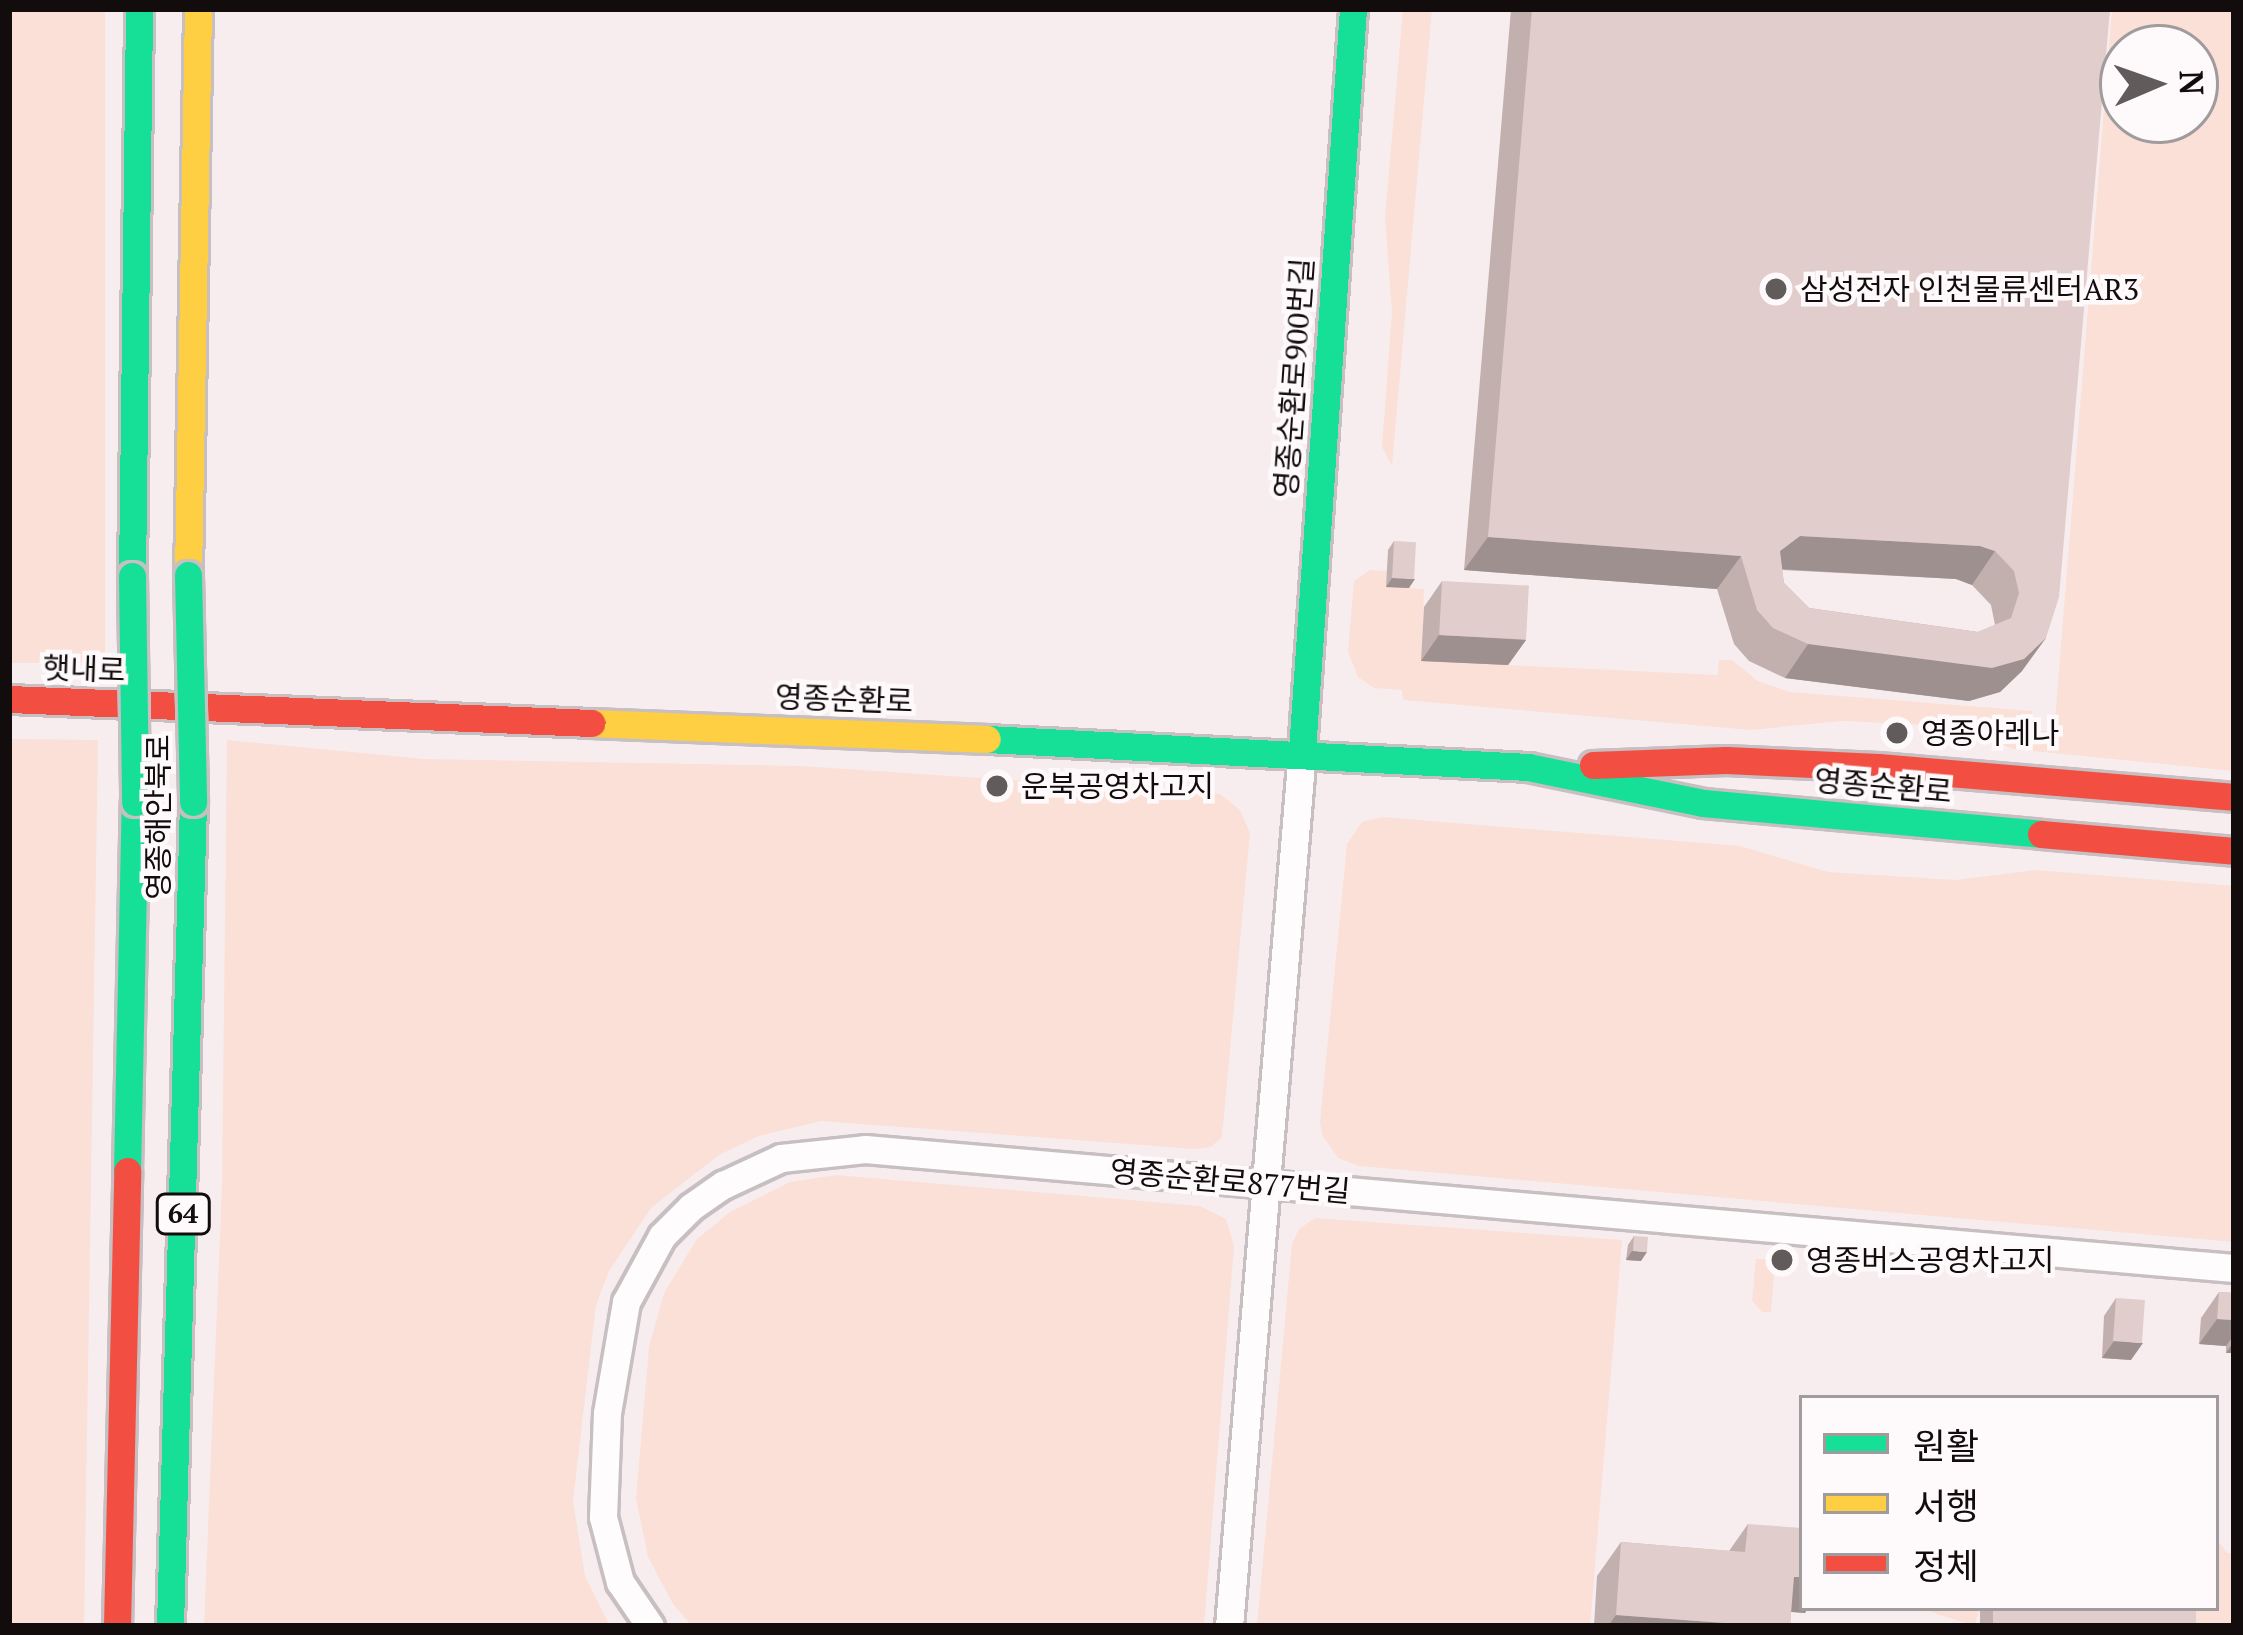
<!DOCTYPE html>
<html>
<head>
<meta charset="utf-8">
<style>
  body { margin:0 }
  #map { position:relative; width:2243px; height:1635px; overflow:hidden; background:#f7edef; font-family:"PT Serif","Noto Sans KR",serif }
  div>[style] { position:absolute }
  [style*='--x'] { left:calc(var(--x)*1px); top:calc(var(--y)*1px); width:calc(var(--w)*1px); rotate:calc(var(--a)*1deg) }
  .green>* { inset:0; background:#fbe0d7; transform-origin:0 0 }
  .roads { filter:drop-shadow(3px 0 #c7bfc1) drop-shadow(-3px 0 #c7bfc1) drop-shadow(0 3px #c7bfc1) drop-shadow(0 -3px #c7bfc1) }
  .street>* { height:27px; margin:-13.5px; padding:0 13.5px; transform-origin:13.5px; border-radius:13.5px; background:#fefcfd }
  .fast>* { height:27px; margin:-13.5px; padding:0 13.5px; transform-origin:13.5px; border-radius:13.5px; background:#16e098 }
  .slow>* { height:27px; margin:-13.5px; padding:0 13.5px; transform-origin:13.5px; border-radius:13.5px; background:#ffcf43 }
  .jam>* { height:27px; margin:-13.5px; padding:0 13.5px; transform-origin:13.5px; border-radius:13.5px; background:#f24e42 }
  .bridges { filter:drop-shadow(3px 0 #c7bfc1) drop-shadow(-3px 0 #c7bfc1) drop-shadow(0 3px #c7bfc1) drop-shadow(0 -3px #c7bfc1) }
  .fast-bridge>* { height:27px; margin:-13.5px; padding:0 13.5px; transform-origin:13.5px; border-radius:13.5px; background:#16e098 }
  .wall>* { inset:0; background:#c2b0af; transform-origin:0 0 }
  .shaded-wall>* { inset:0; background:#9e908f }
  .building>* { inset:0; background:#e1cdcc; transform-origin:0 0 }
  .dots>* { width:33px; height:33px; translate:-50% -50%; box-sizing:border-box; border:6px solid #fefafb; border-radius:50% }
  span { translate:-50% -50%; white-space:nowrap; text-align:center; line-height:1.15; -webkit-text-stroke:9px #fefafb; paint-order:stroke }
  .shield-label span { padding:3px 9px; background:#fefafb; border:3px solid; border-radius:9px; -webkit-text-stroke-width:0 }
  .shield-label { font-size:27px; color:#120c0d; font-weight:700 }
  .poi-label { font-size:30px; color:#120c0d }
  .left { translate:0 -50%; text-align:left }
  .street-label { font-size:30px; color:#120c0d }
  .frame { position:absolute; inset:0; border:12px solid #120c0d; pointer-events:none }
  .legend { position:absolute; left:1799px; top:1395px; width:420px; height:216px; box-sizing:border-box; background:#fefafb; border:3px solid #a09b9c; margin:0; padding:15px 21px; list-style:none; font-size:36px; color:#120c0d }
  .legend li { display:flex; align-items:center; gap:24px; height:60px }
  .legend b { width:60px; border:3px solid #a09b9c }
  .north { position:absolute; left:2099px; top:24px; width:120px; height:120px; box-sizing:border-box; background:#fefafb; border:3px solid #a09b9c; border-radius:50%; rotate:88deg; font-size:33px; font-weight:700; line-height:48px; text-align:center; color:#120c0d }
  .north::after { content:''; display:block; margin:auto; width:42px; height:54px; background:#625b5c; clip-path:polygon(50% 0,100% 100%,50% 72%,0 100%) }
</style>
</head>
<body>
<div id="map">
  <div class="green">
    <div style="left:9px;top:9px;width:96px;height:654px"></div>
    <div style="clip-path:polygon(1403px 9px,1432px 9px,1392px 466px,1382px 447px,1392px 312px,1385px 217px)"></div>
    <div style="clip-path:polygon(evenodd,2112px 9px,2234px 9px,2234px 771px,2013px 749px,1953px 726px,1842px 721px,1751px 730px,1403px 700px,1402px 690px,1374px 688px,1358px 677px,1348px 652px,1354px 581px,1370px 570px,1387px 571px,1386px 587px,1424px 589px,1422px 661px,1718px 675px,1719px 660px,1732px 660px,1758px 681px,1790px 692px,2032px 711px,2031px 730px,2054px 732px,2112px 9px,2123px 48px,2195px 48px,2195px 120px,2123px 120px,2123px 48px)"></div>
    <div style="clip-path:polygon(9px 739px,98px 740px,84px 1626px,9px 1626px)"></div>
    <div style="clip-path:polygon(227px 740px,424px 759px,802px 766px,1220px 794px,1240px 810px,1250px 833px,1222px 1137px,1211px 1147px,1195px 1149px,821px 1121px,759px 1136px,719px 1155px,651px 1208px,609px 1271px,596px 1305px,573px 1501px,585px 1576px,610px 1626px,204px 1626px,222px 1185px)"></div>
    <div style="clip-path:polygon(1382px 817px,1740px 846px,1828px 872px,1955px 880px,2036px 870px,2234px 886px,2234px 1242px,1359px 1166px,1338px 1158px,1322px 1135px,1320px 1122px,1347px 844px,1362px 822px)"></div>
    <div style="clip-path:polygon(836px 1175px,1200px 1206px,1226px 1219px,1234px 1246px,1204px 1626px,692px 1626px,673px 1604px,648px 1557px,636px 1498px,649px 1347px,664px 1293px,697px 1239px,730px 1212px,790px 1182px)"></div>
    <div style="clip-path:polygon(1315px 1218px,1622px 1240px,1590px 1626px,1257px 1626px,1292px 1244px,1299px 1229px)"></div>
    <div style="clip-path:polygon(1756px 1259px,1775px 1260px,1771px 1312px,1762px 1312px,1752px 1301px)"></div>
    <div style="clip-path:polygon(2216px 1538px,2227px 1553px,2234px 1553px,2234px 1626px,2178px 1626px,2183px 1608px,2216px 1608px)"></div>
    <div style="left:1980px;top:1608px;width:19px;height:210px;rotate:108deg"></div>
  </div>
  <div class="roads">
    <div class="street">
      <div style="--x:650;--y:1626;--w:53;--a:-124.3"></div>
      <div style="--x:620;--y:1582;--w:67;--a:-104.7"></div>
      <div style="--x:603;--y:1517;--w:104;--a:-87.8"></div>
      <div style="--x:607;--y:1413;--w:113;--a:-80.3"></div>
      <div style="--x:626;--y:1302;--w:75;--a:-61.4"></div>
      <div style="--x:662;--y:1236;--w:41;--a:-45"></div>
      <div style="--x:691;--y:1207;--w:39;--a:-35"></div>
      <div style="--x:723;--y:1185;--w:64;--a:-25"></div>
      <div style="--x:781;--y:1158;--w:84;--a:-6.1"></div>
      <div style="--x:865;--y:1149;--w:1374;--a:4.97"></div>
      <div style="--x:1229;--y:1626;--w:878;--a:-85.23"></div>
    </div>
    <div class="fast">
      <div style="--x:132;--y:576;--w:567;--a:-89.29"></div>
      <div style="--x:987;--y:739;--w:542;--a:2.96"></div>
      <div style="--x:1528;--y:767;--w:179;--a:11.6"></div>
      <div style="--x:1703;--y:803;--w:339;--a:5.2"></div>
      <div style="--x:1302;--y:751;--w:744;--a:-86.07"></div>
      <div style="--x:127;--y:1171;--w:369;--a:-88.8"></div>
      <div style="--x:170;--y:1626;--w:824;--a:-88.4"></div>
    </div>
    <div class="slow">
      <div style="--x:188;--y:575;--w:566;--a:-88.99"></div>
      <div style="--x:592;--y:723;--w:395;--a:2.3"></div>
    </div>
    <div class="jam">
      <div style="--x:9;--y:699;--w:583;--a:2.36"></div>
      <div style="--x:1593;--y:765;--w:133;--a:-2.2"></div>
      <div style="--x:1726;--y:760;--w:152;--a:2.6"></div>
      <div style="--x:1878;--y:767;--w:357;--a:4.8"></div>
      <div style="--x:2041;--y:834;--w:194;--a:5"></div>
      <div style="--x:117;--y:1626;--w:455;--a:-88.7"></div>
    </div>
  </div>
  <div class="bridges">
    <div class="fast-bridge">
      <div style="--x:188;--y:575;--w:227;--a:88.7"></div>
      <div style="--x:132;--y:576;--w:226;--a:89.2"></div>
    </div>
  </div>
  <div class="wall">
    <div style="clip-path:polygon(evenodd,1511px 9px,2110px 9px,2022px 671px,2000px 692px,1969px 701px,1785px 678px,1749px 661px,1734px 644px,1717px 589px,1464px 570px,1511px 9px,1782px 570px,1956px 579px,1972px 585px,1991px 605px,1995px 625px,1978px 632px,1809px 608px,1784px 583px,1782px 570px)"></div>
    <div style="clip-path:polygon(1394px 541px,1409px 588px,1386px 587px,1388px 550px)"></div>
    <div style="clip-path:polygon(1442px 581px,1526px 640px,1508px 665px,1421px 661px,1424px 607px)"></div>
    <div style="clip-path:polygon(1634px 1236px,1641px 1261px,1626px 1260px,1628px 1245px)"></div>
    <div style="clip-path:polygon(2219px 1292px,2234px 1293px,2234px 1353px,2226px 1353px,2226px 1346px,2199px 1344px,2201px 1318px)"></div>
    <div style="clip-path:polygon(2116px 1298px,2131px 1360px,2102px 1358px,2104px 1316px)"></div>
    <div style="clip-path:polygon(1748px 1524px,1802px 1608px,1808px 1608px,1805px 1613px,1791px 1612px,1790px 1626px,1594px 1626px,1597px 1576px,1621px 1542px,1729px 1551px)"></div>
    <div style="left:1980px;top:1608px;width:216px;height:19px"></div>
  </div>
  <div class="shaded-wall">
    <div style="clip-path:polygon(1800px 536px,1980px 546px,1995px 551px,1972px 585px,1956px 579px,1776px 569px,1780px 551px)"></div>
    <div style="clip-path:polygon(1488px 537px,1741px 556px,1717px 589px,1464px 570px)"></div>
    <div style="clip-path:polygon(1392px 578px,1415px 579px,1409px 588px,1386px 587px)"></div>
    <div style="clip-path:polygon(1439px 635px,1526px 640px,1508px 665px,1421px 661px)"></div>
    <div style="clip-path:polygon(2046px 638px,2022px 671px,2000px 692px,1969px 701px,1785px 678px,1808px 644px)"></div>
    <div style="clip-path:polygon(1632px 1251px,1647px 1252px,1641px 1261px,1626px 1260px)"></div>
    <div style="clip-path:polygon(2217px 1319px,2234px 1320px,2234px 1335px,2226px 1346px,2199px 1344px)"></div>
    <div style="clip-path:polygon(2114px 1341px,2143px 1343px,2131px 1360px,2102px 1358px)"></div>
    <div style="clip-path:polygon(2234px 1341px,2234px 1353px,2226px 1353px)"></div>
    <div style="clip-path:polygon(1794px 1577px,1802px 1577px,1802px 1608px,1808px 1608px,1805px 1613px,1770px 1610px)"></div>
    <div style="clip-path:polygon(1616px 1615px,1766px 1626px,1608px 1626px)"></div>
  </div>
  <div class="building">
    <div style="clip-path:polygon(evenodd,1532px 9px,2110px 9px,2059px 597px,2046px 638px,2024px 659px,1992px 668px,1808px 644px,1773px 628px,1757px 610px,1741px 556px,1488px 537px,1532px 9px,1800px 536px,1980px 546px,1995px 551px,2014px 571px,2019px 593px,2011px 618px,1978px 632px,1809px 608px,1784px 583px,1780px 551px,1800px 536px)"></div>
    <div style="left:1394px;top:541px;width:22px;height:37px;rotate:3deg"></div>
    <div style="left:1442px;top:581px;width:87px;height:54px;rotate:3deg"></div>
    <div style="left:1634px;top:1236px;width:14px;height:15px;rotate:4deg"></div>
    <div style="left:2219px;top:1292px;width:15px;height:27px;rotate:4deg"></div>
    <div style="left:2116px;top:1298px;width:29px;height:43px;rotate:4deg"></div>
    <div style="clip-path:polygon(1748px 1524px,1802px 1528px,1802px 1577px,1794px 1577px,1790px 1626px,1766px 1626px,1616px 1615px,1621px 1542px,1745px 1552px)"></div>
    <div style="left:1993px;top:1608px;width:203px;height:19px"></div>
  </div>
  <div class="dots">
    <div style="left:1776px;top:289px;background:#625b5c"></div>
    <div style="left:1897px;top:733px;background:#625b5c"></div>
    <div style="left:997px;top:786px;background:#625b5c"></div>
    <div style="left:1782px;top:1260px;background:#625b5c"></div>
  </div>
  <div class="shield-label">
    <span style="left:183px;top:1214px">64</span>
  </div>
  <div class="poi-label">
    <span class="left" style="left:1800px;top:289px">삼성전자 인천물류센터AR3</span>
    <span class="left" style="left:1921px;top:733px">영종아레나</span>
    <span class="left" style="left:1021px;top:786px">운북공영차고지</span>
    <span class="left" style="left:1806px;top:1260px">영종버스공영차고지</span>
  </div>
  <div class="street-label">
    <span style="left:1294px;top:378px;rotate:-86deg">영종순환로900번길</span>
    <span style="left:84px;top:669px;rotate:2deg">햇내로</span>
    <span style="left:844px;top:699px;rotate:2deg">영종순환로</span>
    <span style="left:1883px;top:786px;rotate:5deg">영종순환로</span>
    <span style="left:158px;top:817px;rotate:-90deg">영종해안북로</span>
    <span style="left:1230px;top:1181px;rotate:5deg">영종순환로877번길</span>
  </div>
  <div class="frame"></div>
  <ul class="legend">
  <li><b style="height:15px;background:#16e098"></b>원활</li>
  <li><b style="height:15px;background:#ffcf43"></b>서행</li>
  <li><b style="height:15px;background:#f24e42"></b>정체</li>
  </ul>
  <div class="north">N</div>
</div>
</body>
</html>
